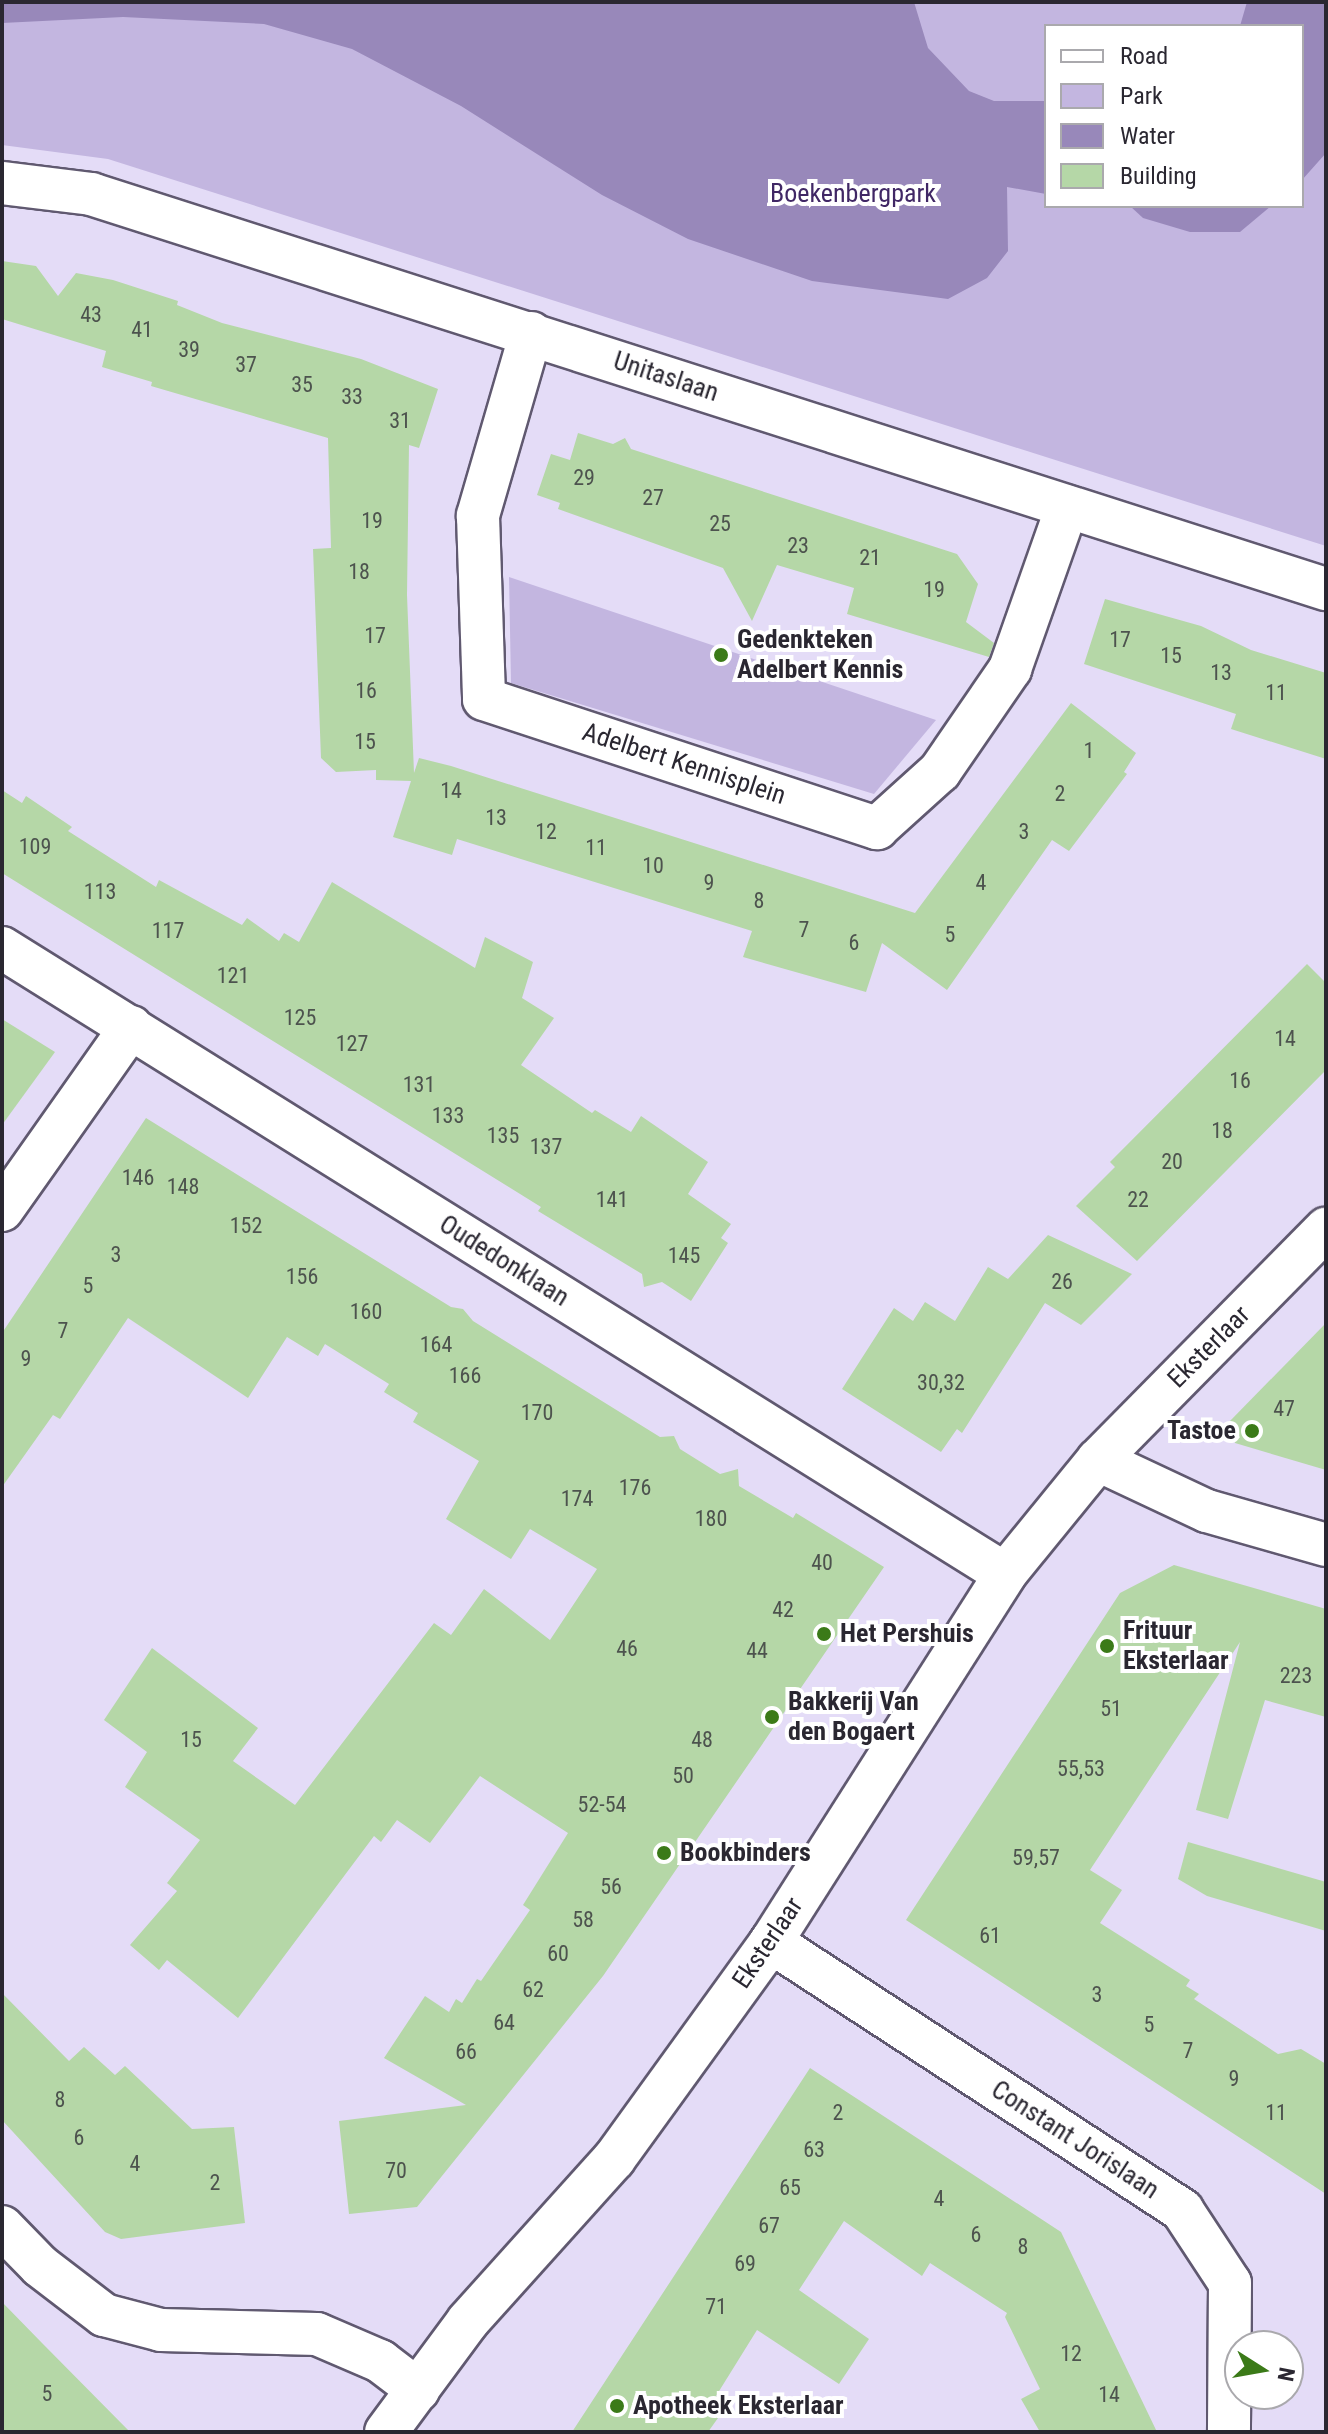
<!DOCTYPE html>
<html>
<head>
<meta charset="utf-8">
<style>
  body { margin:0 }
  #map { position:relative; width:1328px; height:2434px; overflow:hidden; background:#e4dcf7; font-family:"Roboto Condensed",sans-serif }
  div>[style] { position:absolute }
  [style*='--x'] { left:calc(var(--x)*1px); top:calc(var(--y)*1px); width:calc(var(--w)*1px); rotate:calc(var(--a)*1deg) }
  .green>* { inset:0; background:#c3b6e0 }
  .water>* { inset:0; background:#9888ba }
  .building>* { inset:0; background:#b5d7a7 }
  .roads { filter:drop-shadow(2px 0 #605970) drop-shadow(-2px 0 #605970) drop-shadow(0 2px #605970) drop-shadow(0 -2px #605970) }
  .minor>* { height:42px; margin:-21px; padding:0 21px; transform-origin:21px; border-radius:21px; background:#fff }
  .dots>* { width:22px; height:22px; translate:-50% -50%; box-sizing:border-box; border:4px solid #fff; border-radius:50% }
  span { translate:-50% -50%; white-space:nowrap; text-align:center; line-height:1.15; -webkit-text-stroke:8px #fff; paint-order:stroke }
  .number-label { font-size:22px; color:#4d534e }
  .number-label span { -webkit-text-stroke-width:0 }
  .park-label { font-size:26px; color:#402765 }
  .street-label { font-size:26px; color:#2a2731 }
  .poi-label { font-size:26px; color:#2a2731; font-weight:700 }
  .left { translate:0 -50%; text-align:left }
  .right { translate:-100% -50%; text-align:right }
  .frame { position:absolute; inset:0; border:4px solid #2a2731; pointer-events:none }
  .legend { position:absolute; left:1044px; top:24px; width:260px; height:184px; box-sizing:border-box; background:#fff; border:2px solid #aaa9ad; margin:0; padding:10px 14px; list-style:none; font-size:24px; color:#2a2731 }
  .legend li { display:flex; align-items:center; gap:16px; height:40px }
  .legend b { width:40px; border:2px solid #aaa9ad }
  .north { position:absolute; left:1224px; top:2330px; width:80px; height:80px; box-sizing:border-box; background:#fff; border:2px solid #aaa9ad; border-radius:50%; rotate:101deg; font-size:22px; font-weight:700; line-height:32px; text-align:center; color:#2a2731 }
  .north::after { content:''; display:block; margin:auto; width:28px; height:36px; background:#3b7a18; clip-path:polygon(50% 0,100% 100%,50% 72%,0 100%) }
</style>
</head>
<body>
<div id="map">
  <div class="green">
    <div style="clip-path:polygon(evenodd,2px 2px,1326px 2px,1326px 546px,108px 159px,2px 145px,2px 2px,1046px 26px,1302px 26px,1302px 206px,1046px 206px,1046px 26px)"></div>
    <div style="clip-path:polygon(509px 577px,936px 720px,874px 794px,511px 683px)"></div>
  </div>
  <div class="water">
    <div style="clip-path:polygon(2px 2px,914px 2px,928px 48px,969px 91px,994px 101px,1046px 101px,1046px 194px,1007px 187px,1008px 251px,987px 278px,948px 299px,812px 281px,688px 239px,602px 195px,461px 106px,352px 49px,264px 24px,123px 17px,2px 23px)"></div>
    <div style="clip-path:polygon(1247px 2px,1326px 2px,1326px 153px,1302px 180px,1302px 26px,1240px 26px)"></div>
    <div style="clip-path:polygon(1130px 206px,1271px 206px,1240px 232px,1190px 232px,1143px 218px)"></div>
  </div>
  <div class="building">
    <div style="clip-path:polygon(2px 261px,36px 266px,58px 296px,76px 273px,113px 280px,178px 301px,177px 305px,222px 323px,361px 359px,438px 389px,419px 448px,409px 445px,407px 595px,414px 773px,419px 758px,451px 766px,915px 913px,1071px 703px,1136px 753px,1124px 772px,1127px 774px,1069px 851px,1052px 840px,947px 990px,882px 943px,866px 992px,743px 957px,752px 931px,457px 839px,452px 855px,393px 837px,411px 781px,376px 780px,376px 770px,336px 772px,321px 758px,313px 549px,331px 548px,328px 438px,151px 386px,152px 382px,102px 367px,106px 351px,2px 319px)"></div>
    <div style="clip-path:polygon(578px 433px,613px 444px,625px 438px,631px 449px,957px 554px,978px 584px,966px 622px,994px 643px,989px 657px,847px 614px,854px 588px,777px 565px,752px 621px,723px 568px,558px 509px,560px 503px,537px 495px,551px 454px,570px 460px)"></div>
    <div style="clip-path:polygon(1105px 599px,1201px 626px,1251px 650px,1326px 673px,1326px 759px,1231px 729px,1236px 714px,1084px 664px)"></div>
    <div style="clip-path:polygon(2px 790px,22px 803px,26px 796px,72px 827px,68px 831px,156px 887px,159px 880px,242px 925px,247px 918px,279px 941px,284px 933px,299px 942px,332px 882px,475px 968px,485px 937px,533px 962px,522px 998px,554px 1018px,521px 1065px,592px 1113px,595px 1110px,631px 1132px,641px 1116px,708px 1162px,688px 1194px,731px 1224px,721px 1238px,728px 1243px,691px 1301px,662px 1282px,644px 1287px,642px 1274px,538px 1211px,541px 1207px,2px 873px)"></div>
    <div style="clip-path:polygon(1307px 964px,1326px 983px,1326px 1070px,1137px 1261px,1076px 1206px,1115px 1167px,1110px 1162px)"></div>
    <div style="clip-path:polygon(2px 1019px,55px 1052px,2px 1125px)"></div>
    <div style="clip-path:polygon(146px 1118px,451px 1307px,463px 1309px,473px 1321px,660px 1437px,674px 1436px,680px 1449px,720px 1474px,738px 1469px,739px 1486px,793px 1518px,796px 1513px,884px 1567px,603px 1976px,417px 2207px,349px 2214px,339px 2121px,466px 2105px,384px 2058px,425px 1996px,449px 2012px,456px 1999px,462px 2003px,477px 1979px,481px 1981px,530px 1910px,523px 1905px,568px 1833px,480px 1776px,430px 1843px,397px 1820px,381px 1842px,374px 1836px,238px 2018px,167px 1960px,159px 1970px,130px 1945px,177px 1891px,167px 1883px,200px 1840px,125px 1787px,147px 1752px,104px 1720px,152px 1648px,258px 1728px,233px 1761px,295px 1805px,434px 1623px,451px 1635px,484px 1589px,550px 1640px,597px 1569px,530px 1529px,511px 1559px,446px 1519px,479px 1461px,413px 1422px,418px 1413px,384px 1392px,389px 1384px,325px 1344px,318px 1356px,287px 1337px,248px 1398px,128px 1318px,60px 1419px,53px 1415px,2px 1487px,2px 1333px)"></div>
    <div style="clip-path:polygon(1048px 1235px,1132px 1274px,1081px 1325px,1045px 1303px,962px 1433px,957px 1429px,941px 1452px,842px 1389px,894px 1308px,913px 1321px,925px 1302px,955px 1321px,988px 1267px,1008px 1279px)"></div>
    <div style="clip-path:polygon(1326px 1323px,1326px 1470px,1235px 1443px,1229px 1422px)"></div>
    <div style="clip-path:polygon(1174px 1565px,1326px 1609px,1326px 1717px,1265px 1700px,1228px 1819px,1196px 1810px,1240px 1642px,1090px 1870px,1122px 1890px,1100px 1923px,1190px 1980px,1186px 1986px,1199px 1994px,1194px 1999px,1278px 2054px,1301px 2049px,1326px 2064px,1326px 2194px,906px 1920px,1120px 1593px)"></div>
    <div style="clip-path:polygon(1188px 1842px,1326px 1882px,1326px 1931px,1207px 1896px,1178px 1879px)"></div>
    <div style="clip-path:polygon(2px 1993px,69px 2061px,84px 2047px,115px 2075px,125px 2066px,192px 2129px,234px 2127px,245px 2223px,121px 2239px,105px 2232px,2px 2120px)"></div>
    <div style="clip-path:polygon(810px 2068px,1061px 2232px,1157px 2432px,1040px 2432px,1021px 2399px,1040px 2389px,1005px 2317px,1007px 2313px,930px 2263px,922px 2276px,844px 2221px,799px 2290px,869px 2339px,839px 2384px,757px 2330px,716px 2396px,728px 2404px,708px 2432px,572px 2432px)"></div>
    <div style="clip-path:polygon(2px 2302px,42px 2343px,130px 2432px,2px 2432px)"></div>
  </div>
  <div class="roads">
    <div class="minor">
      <div style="--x:2;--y:183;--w:90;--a:7"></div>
      <div style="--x:91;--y:194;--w:1297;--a:17.74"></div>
      <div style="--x:531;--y:333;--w:191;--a:106.2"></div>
      <div style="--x:478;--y:516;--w:183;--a:88.1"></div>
      <div style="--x:484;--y:699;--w:414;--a:18.2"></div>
      <div style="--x:877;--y:828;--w:85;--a:-42.1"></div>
      <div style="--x:940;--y:771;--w:124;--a:-55.5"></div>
      <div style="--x:1010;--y:669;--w:172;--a:-70.6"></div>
      <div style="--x:2;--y:948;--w:1182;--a:31.97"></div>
      <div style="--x:2;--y:1210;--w:224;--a:-54.8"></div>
      <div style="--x:1098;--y:1460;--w:120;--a:25.1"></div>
      <div style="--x:1207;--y:1511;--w:124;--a:15.9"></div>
      <div style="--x:771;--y:1942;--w:491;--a:33.1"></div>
      <div style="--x:1182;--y:2210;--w:87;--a:56.7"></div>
      <div style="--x:1230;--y:2283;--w:149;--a:90.4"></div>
      <div style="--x:2;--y:2227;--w:54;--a:45.7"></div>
      <div style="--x:40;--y:2266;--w:81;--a:37.4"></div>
      <div style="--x:104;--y:2315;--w:59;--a:14.7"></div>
      <div style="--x:161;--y:2330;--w:156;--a:1.5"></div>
      <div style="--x:317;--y:2334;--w:69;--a:23.2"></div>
      <div style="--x:380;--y:2361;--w:48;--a:37.3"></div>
      <div style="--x:386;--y:2432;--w:138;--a:-53.5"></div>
      <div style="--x:468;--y:2321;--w:218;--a:-48"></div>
      <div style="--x:614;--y:2159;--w:268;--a:-54.1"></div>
      <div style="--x:771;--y:1942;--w:436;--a:-57.5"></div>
      <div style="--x:1005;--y:1574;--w:147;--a:-50.8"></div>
      <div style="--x:1098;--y:1460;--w:325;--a:-45.4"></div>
    </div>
  </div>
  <div class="dots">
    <div style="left:721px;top:655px;background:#3b7a18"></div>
    <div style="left:1252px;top:1431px;background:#3b7a18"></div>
    <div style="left:824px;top:1634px;background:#3b7a18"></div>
    <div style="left:1107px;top:1646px;background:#3b7a18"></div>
    <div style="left:772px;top:1717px;background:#3b7a18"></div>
    <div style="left:664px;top:1853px;background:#3b7a18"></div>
    <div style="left:617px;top:2406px;background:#3b7a18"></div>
  </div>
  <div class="number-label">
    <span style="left:91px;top:315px">43</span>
    <span style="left:142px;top:330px">41</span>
    <span style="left:189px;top:350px">39</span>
    <span style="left:246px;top:365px">37</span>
    <span style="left:302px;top:385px">35</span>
    <span style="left:352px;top:397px">33</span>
    <span style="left:400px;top:421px">31</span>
    <span style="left:584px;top:478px">29</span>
    <span style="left:653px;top:498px">27</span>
    <span style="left:372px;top:521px">19</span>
    <span style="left:720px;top:524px">25</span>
    <span style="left:798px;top:546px">23</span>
    <span style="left:870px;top:558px">21</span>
    <span style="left:359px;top:572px">18</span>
    <span style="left:934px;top:590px">19</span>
    <span style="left:375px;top:636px">17</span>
    <span style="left:1120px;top:640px">17</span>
    <span style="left:1171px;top:656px">15</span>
    <span style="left:1221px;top:673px">13</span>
    <span style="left:366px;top:691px">16</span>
    <span style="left:1276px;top:693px">11</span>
    <span style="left:365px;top:742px">15</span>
    <span style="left:1089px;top:751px">1</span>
    <span style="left:451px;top:791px">14</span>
    <span style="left:1060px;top:794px">2</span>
    <span style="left:496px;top:818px">13</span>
    <span style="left:546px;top:832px">12</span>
    <span style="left:1024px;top:832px">3</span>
    <span style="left:35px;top:847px">109</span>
    <span style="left:596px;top:848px">11</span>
    <span style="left:653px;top:866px">10</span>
    <span style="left:709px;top:883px">9</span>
    <span style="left:981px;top:883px">4</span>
    <span style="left:100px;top:892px">113</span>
    <span style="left:759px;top:901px">8</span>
    <span style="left:804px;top:930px">7</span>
    <span style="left:168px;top:931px">117</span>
    <span style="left:950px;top:935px">5</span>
    <span style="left:854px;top:943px">6</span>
    <span style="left:233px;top:976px">121</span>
    <span style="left:300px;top:1018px">125</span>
    <span style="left:1285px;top:1039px">14</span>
    <span style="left:352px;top:1044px">127</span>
    <span style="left:1240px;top:1081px">16</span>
    <span style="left:419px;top:1085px">131</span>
    <span style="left:448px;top:1116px">133</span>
    <span style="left:1222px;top:1131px">18</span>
    <span style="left:503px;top:1136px">135</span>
    <span style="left:546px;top:1147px">137</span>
    <span style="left:1172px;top:1162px">20</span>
    <span style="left:138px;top:1178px">146</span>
    <span style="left:183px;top:1187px">148</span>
    <span style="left:612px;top:1200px">141</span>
    <span style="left:1138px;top:1200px">22</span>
    <span style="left:246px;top:1226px">152</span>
    <span style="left:116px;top:1255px">3</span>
    <span style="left:684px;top:1256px">145</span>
    <span style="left:302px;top:1277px">156</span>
    <span style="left:1062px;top:1282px">26</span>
    <span style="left:88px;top:1286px">5</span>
    <span style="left:366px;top:1312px">160</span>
    <span style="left:63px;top:1331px">7</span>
    <span style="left:436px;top:1345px">164</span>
    <span style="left:26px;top:1359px">9</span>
    <span style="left:465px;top:1376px">166</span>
    <span style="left:941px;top:1383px">30,32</span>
    <span style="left:1284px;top:1409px">47</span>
    <span style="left:537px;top:1413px">170</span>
    <span style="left:635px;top:1488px">176</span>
    <span style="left:577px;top:1499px">174</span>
    <span style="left:711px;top:1519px">180</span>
    <span style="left:822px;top:1563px">40</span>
    <span style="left:783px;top:1610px">42</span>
    <span style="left:627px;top:1649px">46</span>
    <span style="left:757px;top:1651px">44</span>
    <span style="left:1296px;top:1676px">223</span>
    <span style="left:1111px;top:1709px">51</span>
    <span style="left:191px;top:1740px">15</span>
    <span style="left:702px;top:1740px">48</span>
    <span style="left:1081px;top:1769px">55,53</span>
    <span style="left:683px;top:1776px">50</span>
    <span style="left:602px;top:1805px">52-54</span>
    <span style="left:1036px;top:1858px">59,57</span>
    <span style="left:611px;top:1887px">56</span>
    <span style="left:583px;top:1920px">58</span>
    <span style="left:990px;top:1936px">61</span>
    <span style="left:558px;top:1954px">60</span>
    <span style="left:533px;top:1990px">62</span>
    <span style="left:1097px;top:1995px">3</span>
    <span style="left:504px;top:2023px">64</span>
    <span style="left:1149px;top:2025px">5</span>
    <span style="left:1188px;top:2051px">7</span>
    <span style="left:466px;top:2052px">66</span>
    <span style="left:1234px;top:2079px">9</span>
    <span style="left:60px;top:2100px">8</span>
    <span style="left:838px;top:2113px">2</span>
    <span style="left:1276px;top:2113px">11</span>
    <span style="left:79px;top:2138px">6</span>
    <span style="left:814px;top:2150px">63</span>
    <span style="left:135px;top:2164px">4</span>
    <span style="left:396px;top:2171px">70</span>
    <span style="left:215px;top:2183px">2</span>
    <span style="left:790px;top:2188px">65</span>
    <span style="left:939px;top:2199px">4</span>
    <span style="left:769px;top:2226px">67</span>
    <span style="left:976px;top:2235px">6</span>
    <span style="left:1023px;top:2247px">8</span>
    <span style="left:745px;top:2264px">69</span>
    <span style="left:716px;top:2307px">71</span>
    <span style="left:1071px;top:2354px">12</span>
    <span style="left:47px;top:2394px">5</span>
    <span style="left:1109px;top:2395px">14</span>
  </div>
  <div class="park-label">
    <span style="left:853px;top:194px">Boekenbergpark</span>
  </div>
  <div class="street-label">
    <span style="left:666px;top:377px;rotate:18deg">Unitaslaan</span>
    <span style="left:684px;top:764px;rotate:18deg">Adelbert Kennisplein</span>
    <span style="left:504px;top:1261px;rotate:32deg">Oudedonklaan</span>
    <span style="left:1209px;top:1347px;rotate:-45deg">Eksterlaar</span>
    <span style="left:768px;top:1943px;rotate:-56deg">Eksterlaar</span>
    <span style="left:1075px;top:2140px;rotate:33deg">Constant Jorislaan</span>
  </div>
  <div class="poi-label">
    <span class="left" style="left:737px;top:655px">Gedenkteken<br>Adelbert Kennis</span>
    <span class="right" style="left:1236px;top:1431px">Tastoe</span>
    <span class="left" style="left:1123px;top:1646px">Frituur<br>Eksterlaar</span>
    <span class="left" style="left:840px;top:1634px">Het Pershuis</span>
    <span class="left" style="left:788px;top:1717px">Bakkerij Van<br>den Bogaert</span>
    <span class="left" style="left:680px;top:1853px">Bookbinders</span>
    <span class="left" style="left:633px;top:2406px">Apotheek Eksterlaar</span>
  </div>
  <div class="frame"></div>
  <ul class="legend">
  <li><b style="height:10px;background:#fff"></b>Road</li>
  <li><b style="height:22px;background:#c3b6e0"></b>Park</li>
  <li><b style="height:22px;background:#9888ba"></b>Water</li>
  <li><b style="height:22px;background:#b5d7a7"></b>Building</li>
  </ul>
  <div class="north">N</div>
</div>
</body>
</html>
